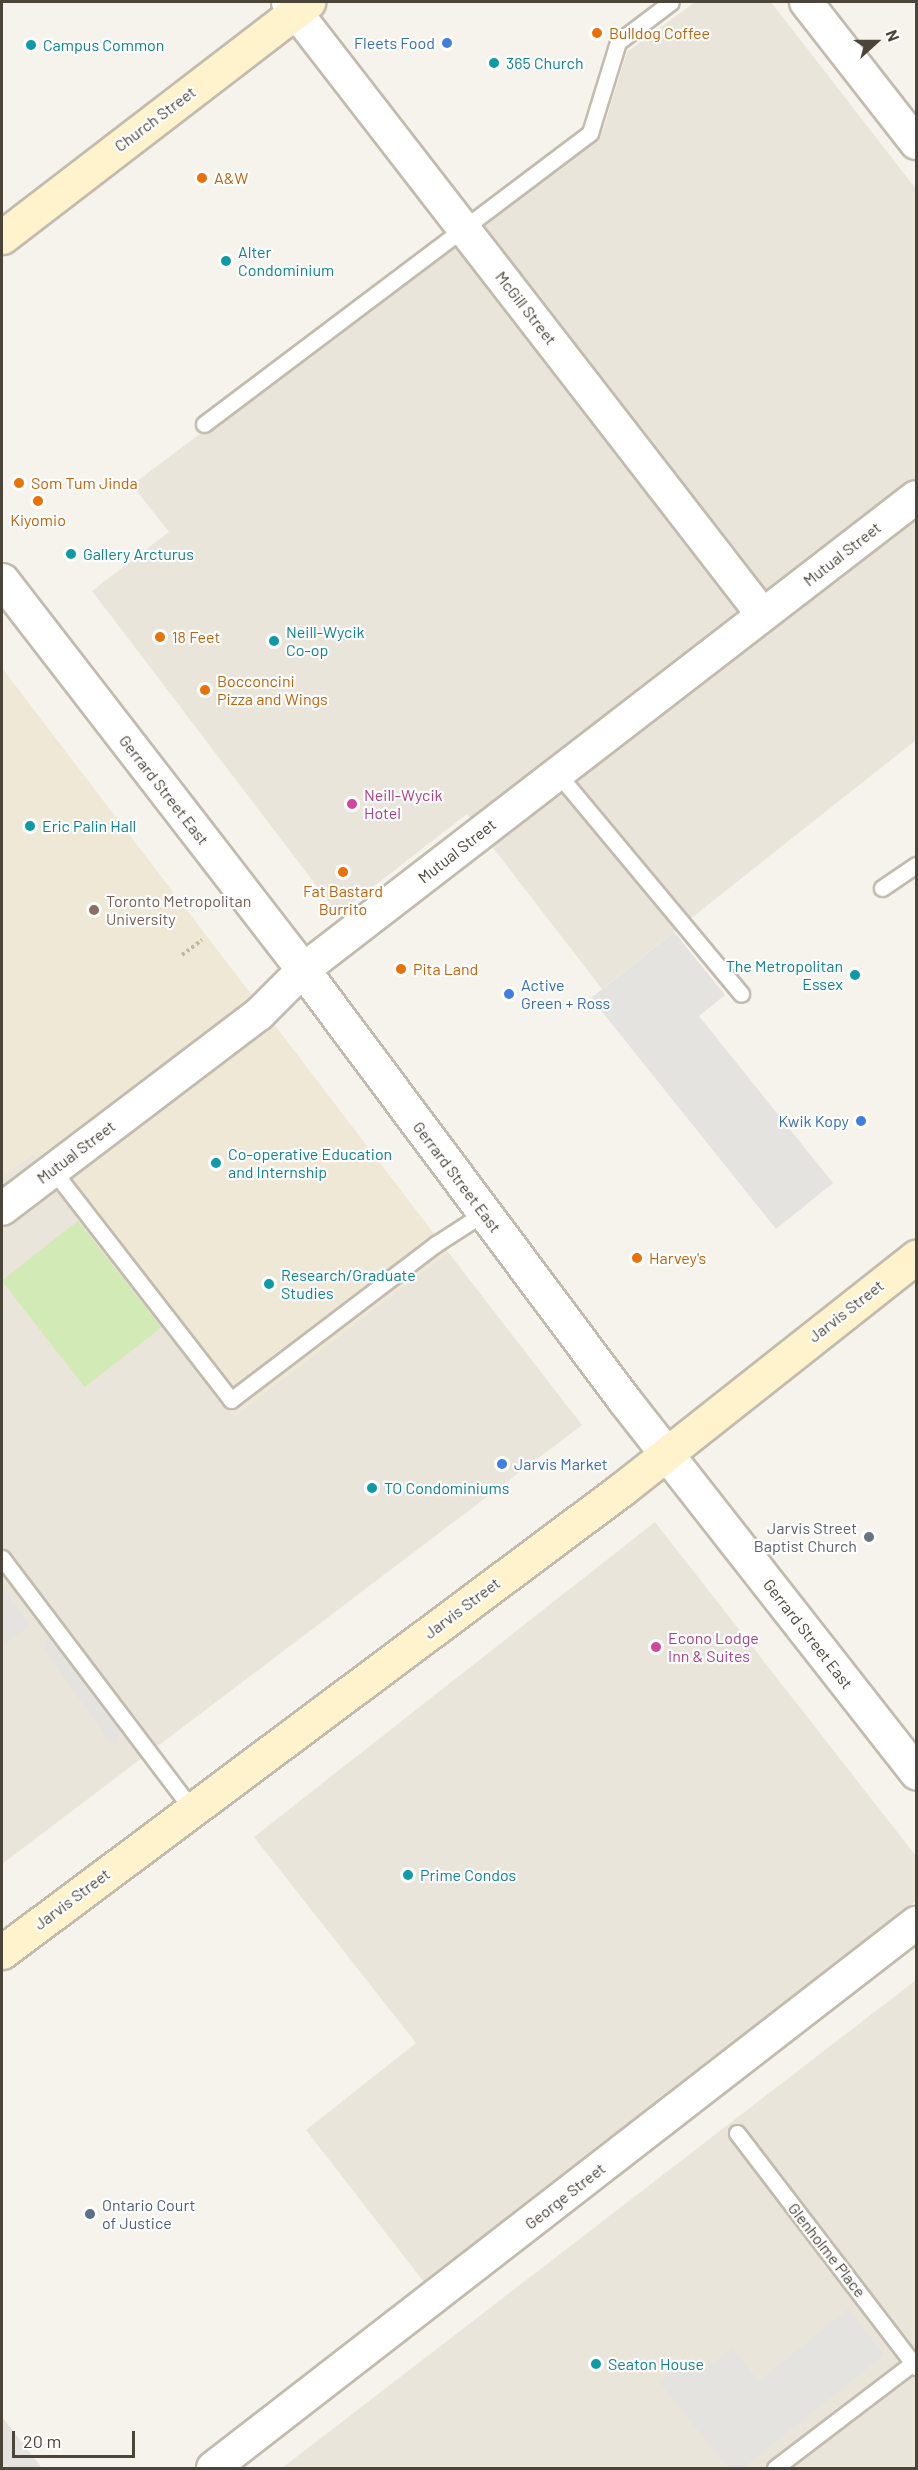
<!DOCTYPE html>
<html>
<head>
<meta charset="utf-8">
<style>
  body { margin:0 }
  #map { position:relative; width:918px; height:2470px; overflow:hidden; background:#f6f3ec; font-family:Barlow,sans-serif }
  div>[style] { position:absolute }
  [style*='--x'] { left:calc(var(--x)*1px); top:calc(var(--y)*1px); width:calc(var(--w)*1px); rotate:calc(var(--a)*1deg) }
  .residential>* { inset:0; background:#eae5da }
  .education>* { inset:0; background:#efe8d6 }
  .green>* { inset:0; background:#d2eab5; transform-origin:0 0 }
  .parking>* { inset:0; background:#e5e3e0 }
  .path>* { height:4px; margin-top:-2px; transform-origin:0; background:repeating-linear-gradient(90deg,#c4b79f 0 3px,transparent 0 6px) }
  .roads { filter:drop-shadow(2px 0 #c2bbae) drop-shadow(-2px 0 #c2bbae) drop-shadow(0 2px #c2bbae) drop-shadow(0 -2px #c2bbae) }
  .service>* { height:15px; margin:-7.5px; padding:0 7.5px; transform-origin:7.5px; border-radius:7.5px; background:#fff }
  .minor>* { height:32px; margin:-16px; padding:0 16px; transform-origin:16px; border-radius:16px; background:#fff }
  .tertiary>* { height:33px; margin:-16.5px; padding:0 16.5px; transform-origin:16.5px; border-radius:16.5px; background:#fff }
  .secondary>* { height:33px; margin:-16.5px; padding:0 16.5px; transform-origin:16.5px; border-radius:16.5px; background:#fff3cd }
  .dots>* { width:16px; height:16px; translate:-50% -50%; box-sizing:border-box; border:3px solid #fff; border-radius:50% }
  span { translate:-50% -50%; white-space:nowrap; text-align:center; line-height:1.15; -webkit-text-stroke:4.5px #fff; paint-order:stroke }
  .food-label { font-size:16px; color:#c56008 }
  .left { translate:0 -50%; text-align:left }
  .shop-label { font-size:16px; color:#366cbe }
  .right { translate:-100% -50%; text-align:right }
  .culture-label { font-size:16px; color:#0d838f }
  .street-label { font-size:16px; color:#4b4439 }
  .hotel-label { font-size:16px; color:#b23c85 }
  .education-label { font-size:16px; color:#785e54 }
  .worship-label { font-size:16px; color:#5b616d }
  .service-label { font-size:16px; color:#4e5e75 }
  .frame { position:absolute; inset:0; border:3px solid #4b4439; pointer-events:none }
  .north { position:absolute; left:846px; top:12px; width:60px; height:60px; -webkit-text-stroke:4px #fff; paint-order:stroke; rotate:69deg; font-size:16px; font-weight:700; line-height:24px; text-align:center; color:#4b4439 }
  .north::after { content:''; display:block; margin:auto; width:21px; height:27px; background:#4b4439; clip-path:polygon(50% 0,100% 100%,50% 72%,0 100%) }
  .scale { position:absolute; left:12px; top:2431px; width:123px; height:27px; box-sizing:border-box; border:3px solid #4b4439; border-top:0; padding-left:8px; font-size:18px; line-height:21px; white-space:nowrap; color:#4b4439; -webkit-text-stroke:4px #fff; paint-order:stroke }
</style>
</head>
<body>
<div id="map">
  <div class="residential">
    <div style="clip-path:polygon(695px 2px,771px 2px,916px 189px,916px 740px,602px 989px,467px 814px,338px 914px,92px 591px,169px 532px,132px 485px,603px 130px,627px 52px)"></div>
    <div style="clip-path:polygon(33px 1153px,234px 1416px,448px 1252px,582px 1425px,2px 1864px,2px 1177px)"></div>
    <div style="clip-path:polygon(655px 1522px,916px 1856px,916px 1901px,427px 2286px,306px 2130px,416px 2043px,254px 1837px)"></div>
    <div style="clip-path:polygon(916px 1980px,916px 2468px,282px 2468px)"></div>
  </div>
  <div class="education">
    <div style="clip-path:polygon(2px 668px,448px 1252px,234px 1416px,33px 1153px,2px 1177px)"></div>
  </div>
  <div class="green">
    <div style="left:78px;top:1221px;width:135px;height:97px;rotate:52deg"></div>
  </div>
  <div class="parking">
    <div style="clip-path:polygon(674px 932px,725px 995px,699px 1016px,833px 1183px,776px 1229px,591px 998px)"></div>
    <div style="clip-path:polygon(2px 1587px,30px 1625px,2px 1647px)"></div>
    <div style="clip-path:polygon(51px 1628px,123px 1724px,114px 1747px,43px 1649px)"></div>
    <div style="clip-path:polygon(848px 2309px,884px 2355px,743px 2468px,728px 2468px,659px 2382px,687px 2360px,699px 2375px,732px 2348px,759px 2381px)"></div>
    <div style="clip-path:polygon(2px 2417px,42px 2468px,2px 2468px)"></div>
  </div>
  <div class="path">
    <div style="--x:182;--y:955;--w:25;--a:-37"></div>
  </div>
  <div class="roads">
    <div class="service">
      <div style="--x:204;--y:424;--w:483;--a:-37"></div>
      <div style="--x:590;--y:133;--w:95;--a:-72.9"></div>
      <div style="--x:618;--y:42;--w:66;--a:-37"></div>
      <div style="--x:558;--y:774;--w:286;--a:50.2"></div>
      <div style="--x:882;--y:888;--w:41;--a:-34.1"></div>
      <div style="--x:52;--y:1169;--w:292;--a:52.2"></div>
      <div style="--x:231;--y:1400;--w:258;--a:-37.3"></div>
      <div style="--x:436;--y:1244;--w:57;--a:-32.9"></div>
      <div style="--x:2;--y:1558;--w:315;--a:52.9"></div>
      <div style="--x:737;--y:2133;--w:295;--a:52.6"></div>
      <div style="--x:775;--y:2468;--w:173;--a:-37.3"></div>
    </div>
    <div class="minor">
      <div style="--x:288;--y:2;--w:775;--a:52.23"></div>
      <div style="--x:806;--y:2;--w:179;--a:52"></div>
      <div style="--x:2;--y:1209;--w:323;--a:-37.2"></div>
      <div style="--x:259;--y:1014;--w:62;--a:-45"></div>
      <div style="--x:303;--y:970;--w:774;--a:-37.65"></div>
      <div style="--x:213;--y:2468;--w:890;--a:-37.78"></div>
    </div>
    <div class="tertiary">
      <div style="--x:2;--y:580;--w:493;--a:52.3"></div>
      <div style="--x:303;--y:970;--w:538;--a:53.24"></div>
      <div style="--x:625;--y:1401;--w:472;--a:51.9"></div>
    </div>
    <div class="secondary">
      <div style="--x:2;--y:237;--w:386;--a:-37.5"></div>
      <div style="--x:2;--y:1952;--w:774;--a:-36.75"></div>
      <div style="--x:622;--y:1489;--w:375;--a:-38.3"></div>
    </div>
  </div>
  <div class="dots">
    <div style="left:597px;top:33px;background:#e8710a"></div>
    <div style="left:447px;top:43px;background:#3f7fe0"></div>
    <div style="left:31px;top:45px;background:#0f9aa8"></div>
    <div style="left:494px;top:63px;background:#0f9aa8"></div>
    <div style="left:202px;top:178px;background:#e8710a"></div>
    <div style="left:226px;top:261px;background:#0f9aa8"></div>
    <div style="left:19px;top:483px;background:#e8710a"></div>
    <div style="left:38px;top:501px;background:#e8710a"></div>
    <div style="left:71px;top:554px;background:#0f9aa8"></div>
    <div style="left:160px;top:637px;background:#e8710a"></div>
    <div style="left:274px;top:641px;background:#0f9aa8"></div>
    <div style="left:205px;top:690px;background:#e8710a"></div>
    <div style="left:352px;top:804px;background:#d1479c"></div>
    <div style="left:30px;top:826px;background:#0f9aa8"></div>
    <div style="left:343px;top:872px;background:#e8710a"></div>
    <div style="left:94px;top:910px;background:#8d6e63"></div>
    <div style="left:401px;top:969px;background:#e8710a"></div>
    <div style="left:855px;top:975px;background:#0f9aa8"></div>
    <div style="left:509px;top:994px;background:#3f7fe0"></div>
    <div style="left:861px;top:1121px;background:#3f7fe0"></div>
    <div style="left:216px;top:1163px;background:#0f9aa8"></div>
    <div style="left:637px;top:1258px;background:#e8710a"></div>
    <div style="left:269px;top:1284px;background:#0f9aa8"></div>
    <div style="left:502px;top:1464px;background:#3f7fe0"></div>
    <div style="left:372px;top:1488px;background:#0f9aa8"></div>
    <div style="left:869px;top:1537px;background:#6b7280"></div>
    <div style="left:656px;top:1647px;background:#d1479c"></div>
    <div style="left:408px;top:1875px;background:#0f9aa8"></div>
    <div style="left:90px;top:2214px;background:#5c6f8a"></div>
    <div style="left:596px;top:2364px;background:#0f9aa8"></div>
  </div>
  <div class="food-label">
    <span class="left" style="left:609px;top:33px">Bulldog Coffee</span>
    <span class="left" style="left:214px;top:178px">A&amp;W</span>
    <span class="left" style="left:31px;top:483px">Som Tum Jinda</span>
    <span style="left:38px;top:520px">Kiyomio</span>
    <span class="left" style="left:172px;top:637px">18 Feet</span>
    <span class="left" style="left:217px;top:690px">Bocconcini<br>Pizza and Wings</span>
    <span style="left:343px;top:900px">Fat Bastard<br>Burrito</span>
    <span class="left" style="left:413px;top:969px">Pita Land</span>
    <span class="left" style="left:649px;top:1258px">Harvey's</span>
  </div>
  <div class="shop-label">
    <span class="right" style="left:435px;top:43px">Fleets Food</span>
    <span class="left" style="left:521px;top:994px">Active<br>Green + Ross</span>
    <span class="right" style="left:849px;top:1121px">Kwik Kopy</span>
    <span class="left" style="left:514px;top:1464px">Jarvis Market</span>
  </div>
  <div class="culture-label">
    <span class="left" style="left:43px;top:45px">Campus Common</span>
    <span class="left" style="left:506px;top:63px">365 Church</span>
    <span class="left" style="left:238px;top:261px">Alter<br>Condominium</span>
    <span class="left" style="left:83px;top:554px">Gallery Arcturus</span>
    <span class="left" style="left:286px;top:641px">Neill-Wycik<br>Co-op</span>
    <span class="left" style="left:42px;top:826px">Eric Palin Hall</span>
    <span class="right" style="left:843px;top:975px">The Metropolitan<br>Essex</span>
    <span class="left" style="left:228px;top:1163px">Co-operative Education<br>and Internship</span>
    <span class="left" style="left:281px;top:1284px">Research/Graduate<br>Studies</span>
    <span class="left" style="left:384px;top:1488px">TO Condominiums</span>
    <span class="left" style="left:420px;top:1875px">Prime Condos</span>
    <span class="left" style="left:608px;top:2364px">Seaton House</span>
  </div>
  <div class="street-label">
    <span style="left:155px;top:119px;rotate:-37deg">Church Street</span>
    <span style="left:526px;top:308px;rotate:52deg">McGill Street</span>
    <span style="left:842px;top:554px;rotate:-38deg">Mutual Street</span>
    <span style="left:164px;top:790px;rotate:52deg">Gerrard Street East</span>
    <span style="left:457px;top:851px;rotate:-38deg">Mutual Street</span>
    <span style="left:76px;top:1152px;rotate:-37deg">Mutual Street</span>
    <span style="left:457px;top:1177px;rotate:53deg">Gerrard Street East</span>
    <span style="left:846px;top:1311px;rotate:-38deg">Jarvis Street</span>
    <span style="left:462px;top:1608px;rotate:-37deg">Jarvis Street</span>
    <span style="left:808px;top:1634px;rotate:52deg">Gerrard Street East</span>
    <span style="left:72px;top:1899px;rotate:-37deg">Jarvis Street</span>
    <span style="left:565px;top:2196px;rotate:-38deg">George Street</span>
    <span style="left:827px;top:2250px;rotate:52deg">Glenholme Place</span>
  </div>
  <div class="hotel-label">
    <span class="left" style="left:364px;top:804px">Neill-Wycik<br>Hotel</span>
    <span class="left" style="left:668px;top:1647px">Econo Lodge<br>Inn &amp; Suites</span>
  </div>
  <div class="education-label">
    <span class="left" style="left:106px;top:910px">Toronto Metropolitan<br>University</span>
  </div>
  <div class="worship-label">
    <span class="right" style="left:857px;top:1537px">Jarvis Street<br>Baptist Church</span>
  </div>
  <div class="service-label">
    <span class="left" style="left:102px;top:2214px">Ontario Court<br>of Justice</span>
  </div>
  <div class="frame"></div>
  <div class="north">N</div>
  <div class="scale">20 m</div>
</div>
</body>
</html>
